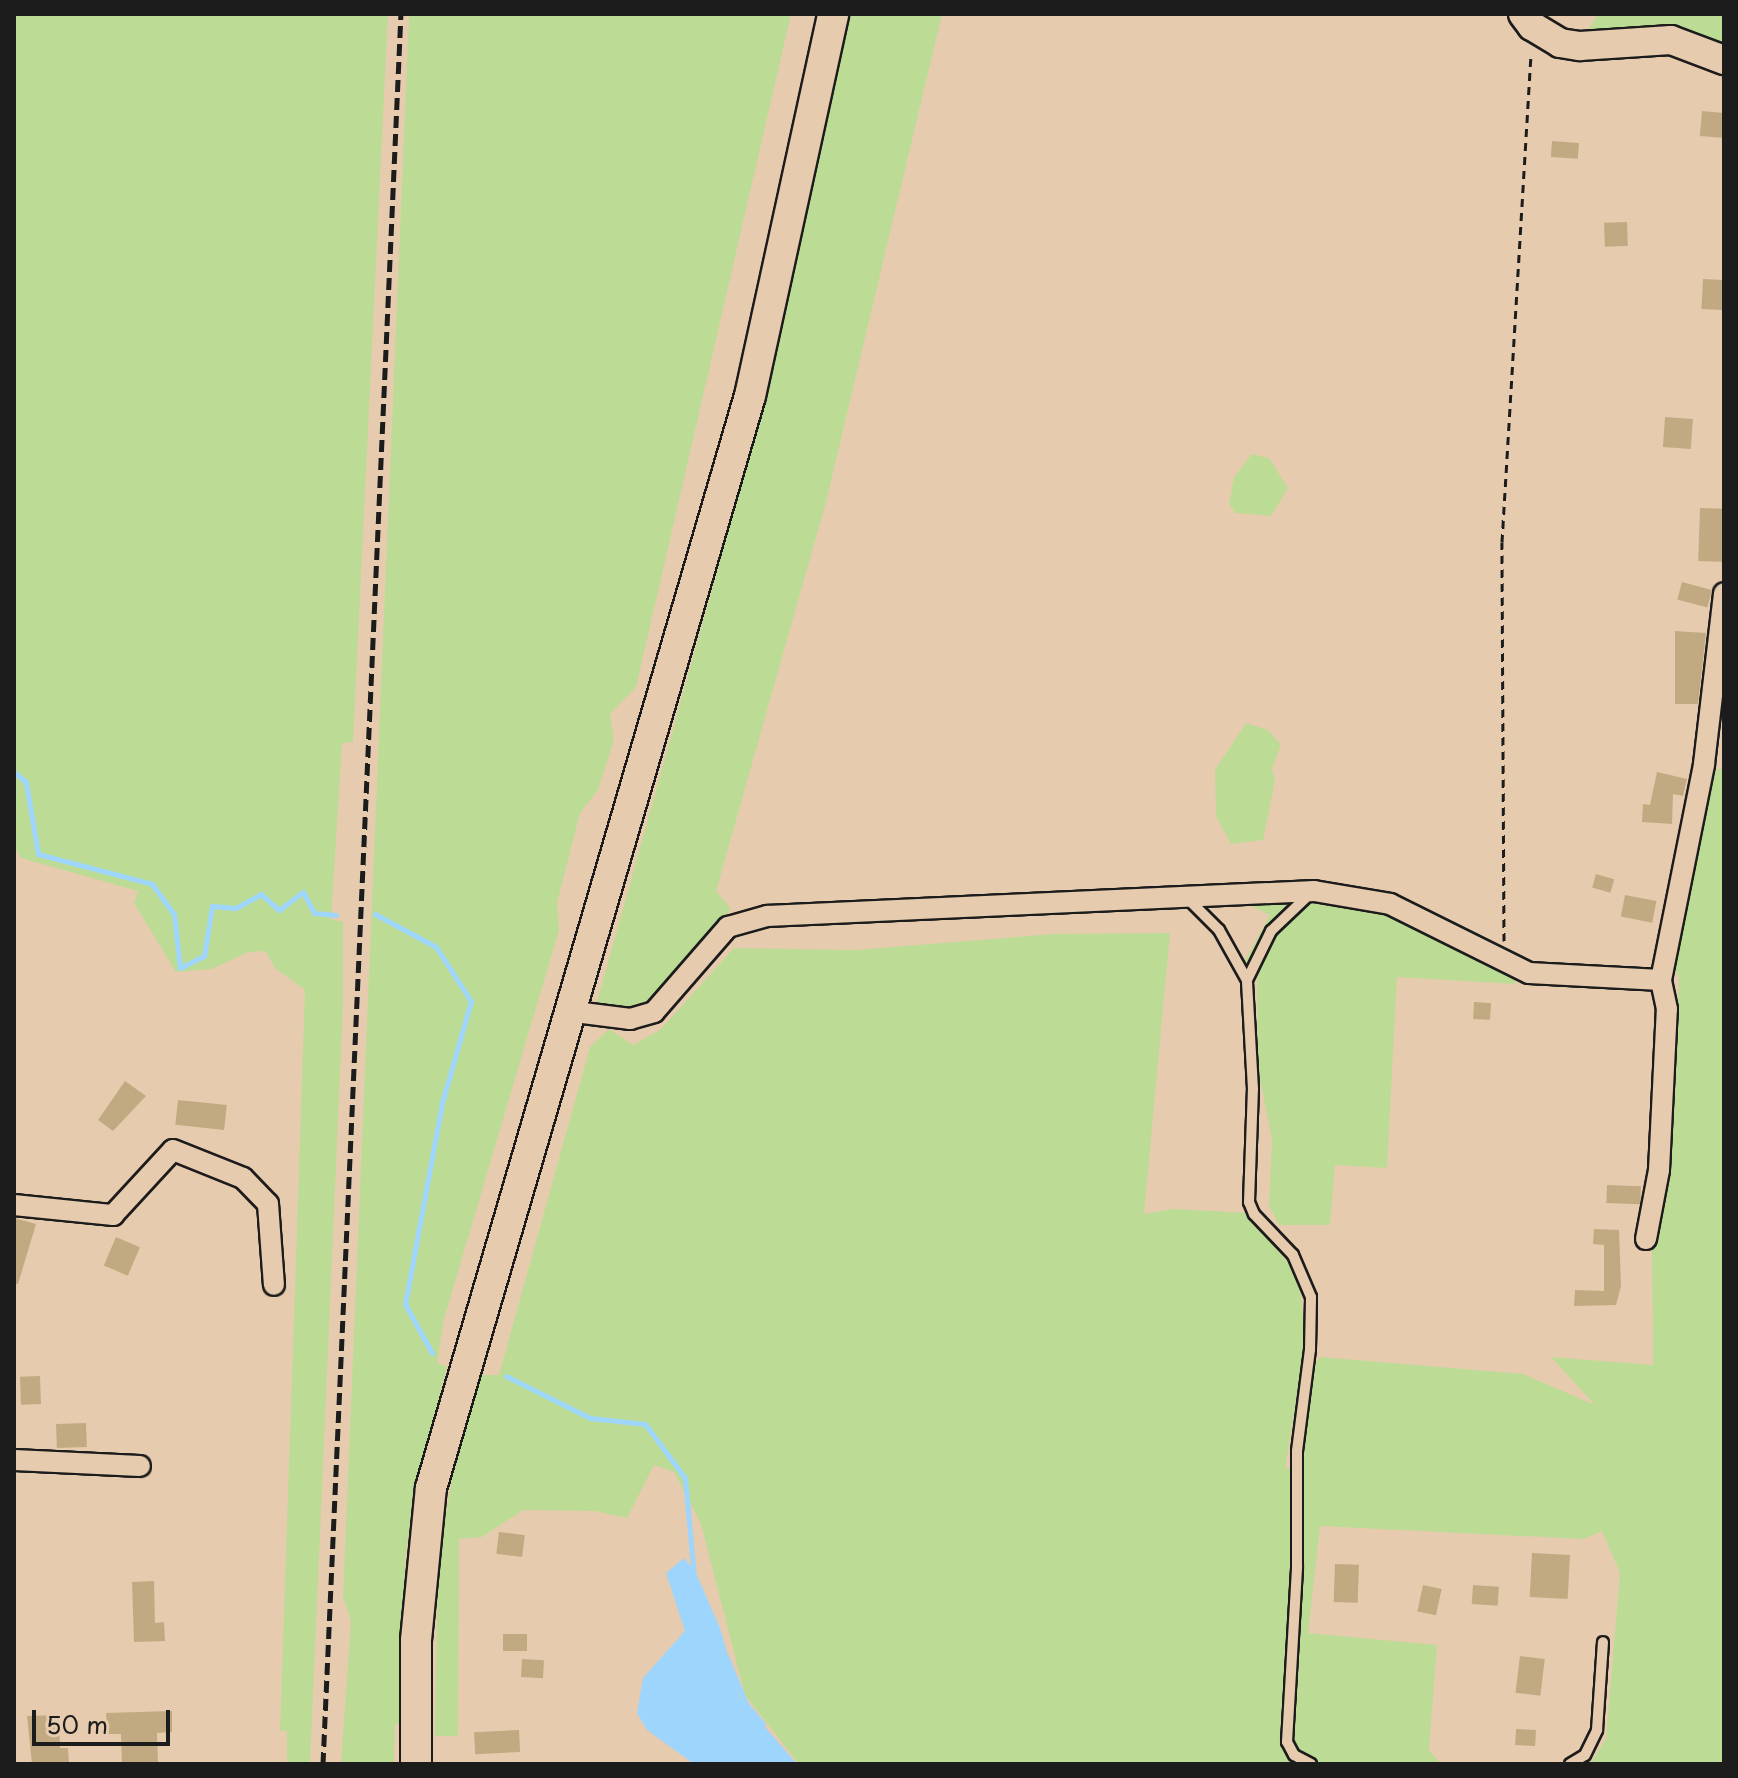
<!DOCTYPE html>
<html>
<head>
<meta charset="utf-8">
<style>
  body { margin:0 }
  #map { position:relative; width:1738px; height:1778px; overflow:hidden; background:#e7cbae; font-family:"Playpen Sans",sans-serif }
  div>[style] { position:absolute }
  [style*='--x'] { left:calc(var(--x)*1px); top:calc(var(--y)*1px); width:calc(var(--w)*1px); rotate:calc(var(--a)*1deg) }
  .green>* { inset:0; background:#bcdc95 }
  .water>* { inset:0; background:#9ed5fd }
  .stream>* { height:5px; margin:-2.5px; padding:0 2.5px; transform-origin:2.5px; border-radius:2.5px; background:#9ed5fd }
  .building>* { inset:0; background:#c1aa81; transform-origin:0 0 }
  .path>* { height:3px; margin-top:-1.5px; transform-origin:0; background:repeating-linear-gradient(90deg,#1c1c1c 0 8px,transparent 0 14px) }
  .roads { filter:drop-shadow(2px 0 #1c1c1c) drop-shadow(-2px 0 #1c1c1c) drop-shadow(0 2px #1c1c1c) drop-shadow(0 -2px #1c1c1c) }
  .lane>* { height:10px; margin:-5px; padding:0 5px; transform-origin:5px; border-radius:5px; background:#e7cbae }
  .street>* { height:20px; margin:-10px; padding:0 10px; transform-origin:10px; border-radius:10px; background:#e7cbae }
  .secondary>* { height:28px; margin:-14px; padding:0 14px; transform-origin:14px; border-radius:14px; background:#e7cbae }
  .primary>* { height:30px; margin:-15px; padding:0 15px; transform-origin:15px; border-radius:15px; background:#e7cbae }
  .rail>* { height:5px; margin-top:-2.5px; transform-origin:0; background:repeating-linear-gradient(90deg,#1c1c1c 0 12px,transparent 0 18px) }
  span { translate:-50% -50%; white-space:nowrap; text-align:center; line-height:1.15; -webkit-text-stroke:6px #e7cbae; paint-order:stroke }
  .frame { position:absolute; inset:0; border:16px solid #1c1c1c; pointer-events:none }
  .scale { position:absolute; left:32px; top:1710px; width:138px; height:36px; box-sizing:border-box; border:4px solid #1c1c1c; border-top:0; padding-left:10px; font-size:24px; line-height:28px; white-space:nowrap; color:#1c1c1c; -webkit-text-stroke:6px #e7cbae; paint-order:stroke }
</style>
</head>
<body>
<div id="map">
  <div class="green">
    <div style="clip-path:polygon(14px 14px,388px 14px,353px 742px,342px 743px,331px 919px,343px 922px,343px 1005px,310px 1764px,287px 1764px,287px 1731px,280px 1731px,305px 990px,275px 968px,265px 951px,248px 952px,212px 969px,176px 972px,134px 903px,138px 891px,21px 858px,14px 846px)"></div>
    <div style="clip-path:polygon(409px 14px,791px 14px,636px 687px,610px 714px,614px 740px,598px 790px,580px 813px,557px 903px,559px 930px,444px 1319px,437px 1363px,447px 1366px,416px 1486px,405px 1557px,402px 1723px,395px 1724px,394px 1764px,341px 1764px,351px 1621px,343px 1597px)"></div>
    <div style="clip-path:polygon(851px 14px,942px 14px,826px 502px,716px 891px,731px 909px,653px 1001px,631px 1009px,597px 1002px,765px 400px)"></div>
    <div style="clip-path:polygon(1598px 14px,1724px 14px,1724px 53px,1581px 41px)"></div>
    <div style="clip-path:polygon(1252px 454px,1269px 458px,1288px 488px,1271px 516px,1235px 513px,1229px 504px,1234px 477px)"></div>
    <div style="clip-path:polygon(1246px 723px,1268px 730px,1281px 745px,1272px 770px,1275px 780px,1263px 840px,1231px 844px,1216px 816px,1215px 770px)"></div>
    <div style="clip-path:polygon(1724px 766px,1724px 1764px,1590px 1764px,1606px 1739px,1620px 1573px,1602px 1531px,1583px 1539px,1320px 1526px,1308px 1633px,1437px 1645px,1429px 1750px,1441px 1764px,799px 1764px,745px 1695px,701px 1524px,674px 1472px,654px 1465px,627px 1518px,595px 1511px,523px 1510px,482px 1537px,459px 1539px,458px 1736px,435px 1736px,438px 1562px,452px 1478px,480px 1375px,499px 1375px,590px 1047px,609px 1029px,633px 1045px,660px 1030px,734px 948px,855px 950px,1054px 934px,1170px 933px,1144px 1214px,1173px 1209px,1249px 1213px,1300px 1279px,1305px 1347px,1285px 1468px,1300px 1468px,1313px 1367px,1320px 1357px,1523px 1374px,1595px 1405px,1551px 1357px,1653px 1365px,1652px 1238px,1671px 1169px,1679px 977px,1673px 966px,1708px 776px)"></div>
    <div style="clip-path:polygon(1325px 900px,1387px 910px,1515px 973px,1515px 984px,1397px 977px,1387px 1168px,1335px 1165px,1330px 1225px,1279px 1225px,1269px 1206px,1272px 1139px,1258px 1068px,1257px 977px,1245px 961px,1270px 915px,1242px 902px)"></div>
  </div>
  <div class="water">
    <div style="clip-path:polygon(684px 1558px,696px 1573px,720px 1628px,740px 1698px,797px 1764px,694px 1764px,647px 1730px,637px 1713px,643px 1678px,685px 1631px,666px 1573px)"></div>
  </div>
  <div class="stream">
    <div style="--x:14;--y:772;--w:16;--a:40"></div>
    <div style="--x:26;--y:782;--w:73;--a:80.5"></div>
    <div style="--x:38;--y:854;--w:118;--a:14.7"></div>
    <div style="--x:152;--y:884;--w:37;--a:54"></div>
    <div style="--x:174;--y:914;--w:54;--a:83.7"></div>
    <div style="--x:180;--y:968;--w:27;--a:-27"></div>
    <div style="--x:204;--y:956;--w:51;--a:-80.9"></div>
    <div style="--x:212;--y:906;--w:24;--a:5"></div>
    <div style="--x:236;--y:908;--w:29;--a:-29"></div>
    <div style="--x:261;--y:894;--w:24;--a:42"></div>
    <div style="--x:279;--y:910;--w:30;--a:-37"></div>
    <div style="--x:303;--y:892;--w:24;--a:62"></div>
    <div style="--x:314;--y:913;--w:22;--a:5"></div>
    <div style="--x:375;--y:914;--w:69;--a:28.4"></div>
    <div style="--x:436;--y:947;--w:64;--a:57.1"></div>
    <div style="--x:471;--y:1001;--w:106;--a:105.9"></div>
    <div style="--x:442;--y:1103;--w:204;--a:100.4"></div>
    <div style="--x:405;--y:1304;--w:56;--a:61.1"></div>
    <div style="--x:506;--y:1376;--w:94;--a:26.6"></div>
    <div style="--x:590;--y:1418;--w:55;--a:6.2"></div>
    <div style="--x:645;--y:1424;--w:67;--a:53.5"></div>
    <div style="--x:685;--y:1478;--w:98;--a:84.8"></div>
    <div style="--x:726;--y:1656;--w:52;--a:67.4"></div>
    <div style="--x:746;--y:1704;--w:26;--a:50"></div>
  </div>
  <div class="building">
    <div style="left:1702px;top:111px;width:22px;height:25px;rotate:5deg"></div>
    <div style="left:1552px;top:141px;width:27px;height:16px;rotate:4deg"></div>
    <div style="left:1627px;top:222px;width:24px;height:23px;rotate:88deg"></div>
    <div style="left:1703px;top:279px;width:21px;height:30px;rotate:3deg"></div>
    <div style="left:1665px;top:417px;width:28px;height:30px;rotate:4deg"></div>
    <div style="left:1700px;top:508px;width:24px;height:53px;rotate:2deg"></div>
    <div style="left:1682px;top:582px;width:31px;height:18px;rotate:15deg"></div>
    <div style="clip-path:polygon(1675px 631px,1706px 633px,1698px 704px,1675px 704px)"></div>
    <div style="clip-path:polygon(1657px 772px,1687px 779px,1683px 796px,1673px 794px,1672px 824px,1642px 822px,1643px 804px,1650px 805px)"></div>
    <div style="left:1596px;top:874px;width:19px;height:14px;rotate:16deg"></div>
    <div style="left:1625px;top:895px;width:32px;height:22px;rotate:11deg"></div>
    <div style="left:1474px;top:1002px;width:17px;height:17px;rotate:3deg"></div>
    <div style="clip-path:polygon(125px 1081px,146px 1096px,113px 1131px,98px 1120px)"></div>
    <div style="left:178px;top:1100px;width:49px;height:25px;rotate:6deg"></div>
    <div style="left:1607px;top:1185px;width:34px;height:18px;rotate:2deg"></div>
    <div style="clip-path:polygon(14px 1218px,36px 1224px,18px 1284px,14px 1284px)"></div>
    <div style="clip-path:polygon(1594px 1229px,1619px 1230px,1621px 1286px,1616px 1305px,1574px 1306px,1575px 1290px,1604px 1291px,1604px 1245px,1593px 1244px)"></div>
    <div style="left:116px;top:1237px;width:26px;height:31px;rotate:23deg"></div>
    <div style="left:40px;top:1376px;width:28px;height:20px;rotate:88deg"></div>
    <div style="left:86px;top:1423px;width:24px;height:30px;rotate:88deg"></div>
    <div style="left:499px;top:1532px;width:26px;height:22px;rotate:7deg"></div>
    <div style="left:1532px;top:1553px;width:38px;height:44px;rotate:3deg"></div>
    <div style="left:1335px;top:1564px;width:24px;height:38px;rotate:2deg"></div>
    <div style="clip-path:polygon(154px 1581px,155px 1623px,164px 1622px,165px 1641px,134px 1642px,132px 1582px)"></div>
    <div style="left:1423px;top:1585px;width:19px;height:27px;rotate:12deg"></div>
    <div style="left:1473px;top:1585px;width:26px;height:19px;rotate:4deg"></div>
    <div style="left:503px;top:1634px;width:24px;height:17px"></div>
    <div style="left:1520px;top:1656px;width:25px;height:37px;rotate:7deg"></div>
    <div style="left:522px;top:1659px;width:22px;height:18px;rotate:3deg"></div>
    <div style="clip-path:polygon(172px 1711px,172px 1732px,157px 1733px,158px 1764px,122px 1764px,121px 1734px,107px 1734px,106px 1713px)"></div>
    <div style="clip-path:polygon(59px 1715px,60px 1748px,68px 1748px,69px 1764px,32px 1764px,27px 1716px)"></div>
    <div style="left:1516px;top:1729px;width:20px;height:16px;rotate:3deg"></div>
    <div style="left:519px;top:1730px;width:22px;height:45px;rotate:87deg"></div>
  </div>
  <div class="path">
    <div style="--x:1504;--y:941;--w:399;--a:-90.3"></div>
    <div style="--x:1502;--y:542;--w:489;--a:-86.6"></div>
  </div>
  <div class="roads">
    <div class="lane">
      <div style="--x:1187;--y:898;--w:45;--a:45"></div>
      <div style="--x:1219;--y:930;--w:57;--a:60.8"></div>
      <div style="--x:1311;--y:1764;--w:19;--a:-152"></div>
      <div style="--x:1294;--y:1755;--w:15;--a:-118"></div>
      <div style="--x:1287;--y:1742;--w:176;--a:-86.7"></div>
      <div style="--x:1297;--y:1566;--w:115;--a:-90"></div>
      <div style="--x:1297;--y:1451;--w:102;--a:-82.7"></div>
      <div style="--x:1310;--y:1350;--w:53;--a:-88.9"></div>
      <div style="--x:1311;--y:1297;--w:46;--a:-113.2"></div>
      <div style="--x:1293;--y:1255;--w:57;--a:-133.6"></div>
      <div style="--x:1254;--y:1214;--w:13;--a:-113"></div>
      <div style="--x:1249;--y:1202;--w:113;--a:-88"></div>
      <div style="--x:1253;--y:1089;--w:109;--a:-93.2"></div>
      <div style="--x:1247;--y:980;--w:55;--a:-63.9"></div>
      <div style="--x:1271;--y:931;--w:57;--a:-43.6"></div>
      <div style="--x:1570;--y:1764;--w:17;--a:-31"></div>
      <div style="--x:1585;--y:1755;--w:28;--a:-64"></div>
      <div style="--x:1597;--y:1730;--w:88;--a:-86.1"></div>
    </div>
    <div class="street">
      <div style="--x:567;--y:1011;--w:64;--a:7.2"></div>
      <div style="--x:630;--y:1019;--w:25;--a:-16"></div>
      <div style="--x:654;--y:1012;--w:113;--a:-49"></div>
      <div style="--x:728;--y:927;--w:41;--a:-15.8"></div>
      <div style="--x:767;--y:916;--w:548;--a:-2.62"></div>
      <div style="--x:1314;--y:891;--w:77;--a:9.7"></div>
      <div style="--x:1390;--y:904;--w:155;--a:26.4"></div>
      <div style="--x:1529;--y:973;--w:132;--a:3"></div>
      <div style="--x:14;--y:1205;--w:100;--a:5.8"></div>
      <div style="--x:113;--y:1215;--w:88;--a:-47.3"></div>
      <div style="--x:173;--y:1150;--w:75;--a:21.8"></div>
      <div style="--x:243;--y:1178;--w:36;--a:46"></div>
      <div style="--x:268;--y:1204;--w:81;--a:85.8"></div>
      <div style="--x:1646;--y:1239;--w:70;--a:-79.3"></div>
      <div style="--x:1659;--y:1170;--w:161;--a:-87.2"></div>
      <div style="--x:1667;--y:1009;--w:30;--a:-102"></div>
      <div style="--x:1661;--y:980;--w:220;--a:-78.7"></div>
      <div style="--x:1704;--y:764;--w:172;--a:-83.3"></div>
      <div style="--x:14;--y:1460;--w:126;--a:2.7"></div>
    </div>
    <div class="secondary">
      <div style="--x:1523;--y:14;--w:15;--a:53"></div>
      <div style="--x:1532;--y:26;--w:33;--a:31"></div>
      <div style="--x:1560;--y:43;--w:20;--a:9"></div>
      <div style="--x:1580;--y:46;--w:91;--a:-3.8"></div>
      <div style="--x:1671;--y:40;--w:57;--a:20.7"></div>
    </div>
    <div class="primary">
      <div style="--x:416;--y:1764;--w:124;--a:-90"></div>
      <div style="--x:416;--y:1640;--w:153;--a:-84.4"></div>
      <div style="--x:431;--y:1488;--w:1138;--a:-73.72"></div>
      <div style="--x:750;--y:396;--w:391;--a:-77.7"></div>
    </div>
  </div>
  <div class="rail">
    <div style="--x:323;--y:1764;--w:1752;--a:-87.45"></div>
  </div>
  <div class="frame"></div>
  <div class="scale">50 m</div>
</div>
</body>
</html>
